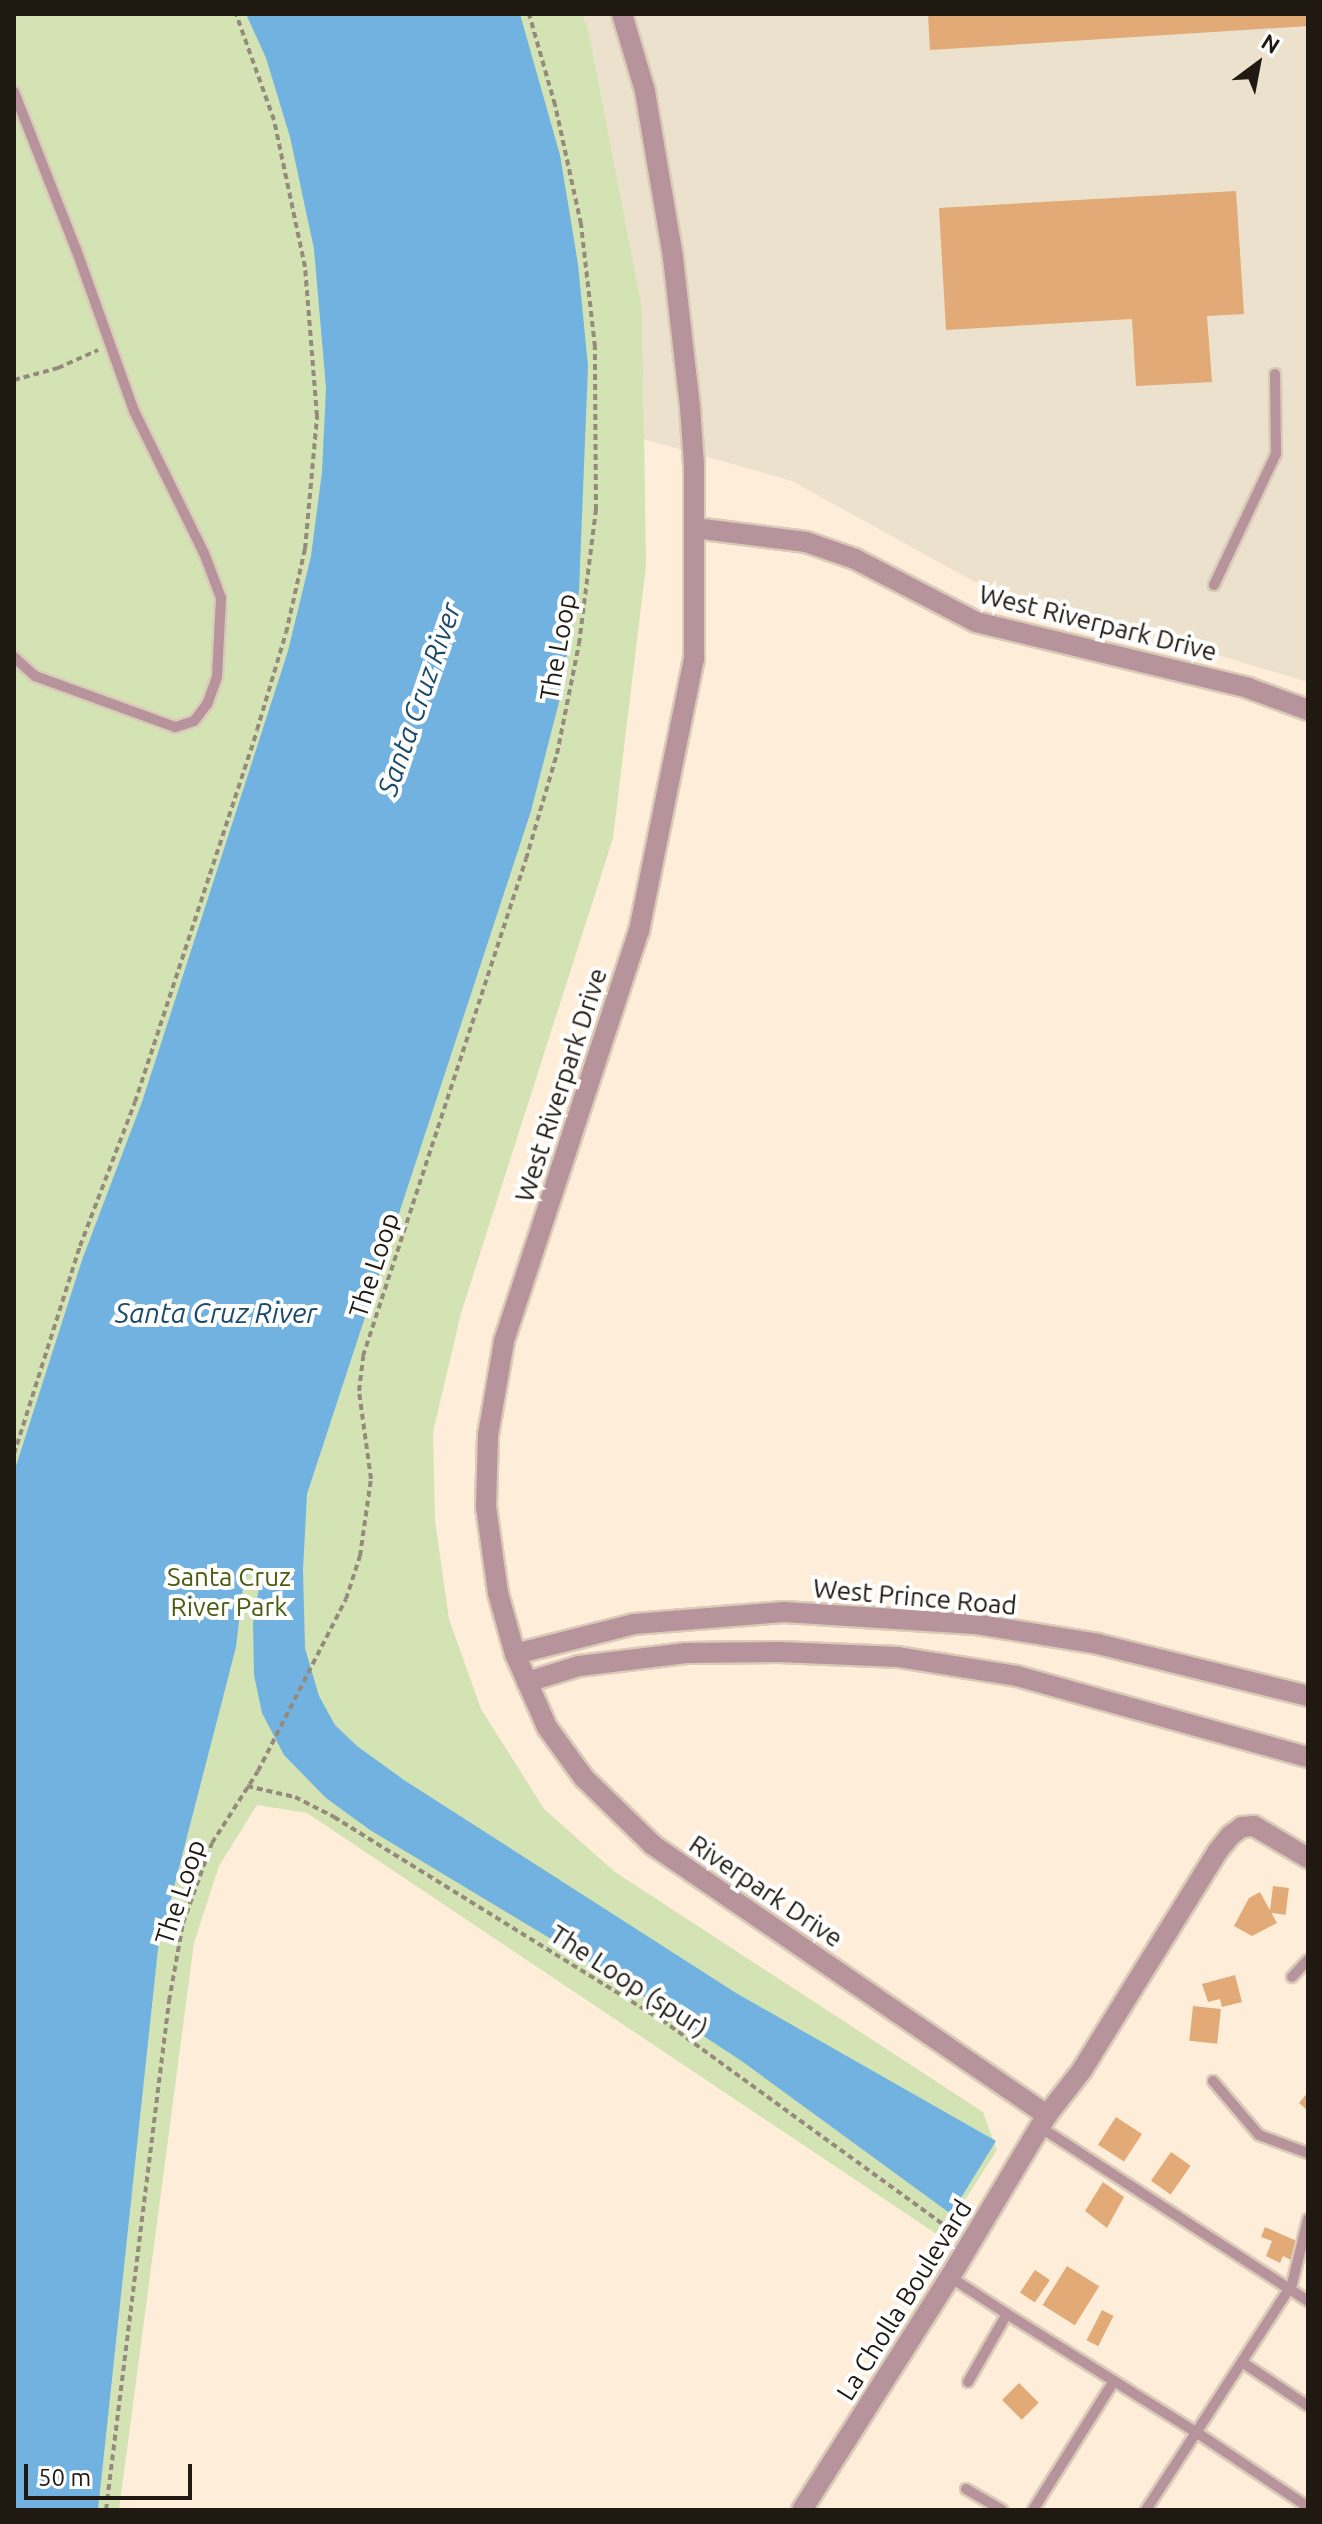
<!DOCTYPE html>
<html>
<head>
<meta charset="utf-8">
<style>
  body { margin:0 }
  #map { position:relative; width:1322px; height:2524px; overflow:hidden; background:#feedd9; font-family:Ubuntu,sans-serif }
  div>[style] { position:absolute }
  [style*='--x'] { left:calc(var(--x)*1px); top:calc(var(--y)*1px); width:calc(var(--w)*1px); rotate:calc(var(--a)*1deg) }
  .commercial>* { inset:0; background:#ebe1cc }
  .green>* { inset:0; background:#d4e3b4 }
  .water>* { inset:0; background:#71b2e1 }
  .building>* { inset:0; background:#e2aa76; transform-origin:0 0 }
  .path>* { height:4px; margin-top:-2px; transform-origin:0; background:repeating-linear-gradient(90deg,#958a7c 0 6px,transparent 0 10px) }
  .roads { filter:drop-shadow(2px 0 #dacbb9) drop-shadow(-2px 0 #dacbb9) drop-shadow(0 2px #dacbb9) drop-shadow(0 -2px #dacbb9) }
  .service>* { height:10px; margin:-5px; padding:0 5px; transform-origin:5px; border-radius:5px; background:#b7949b }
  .minor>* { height:20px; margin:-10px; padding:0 10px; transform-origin:10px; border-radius:10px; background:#b7949b }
  .tertiary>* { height:20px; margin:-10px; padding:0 10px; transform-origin:10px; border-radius:10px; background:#b7949b }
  span { translate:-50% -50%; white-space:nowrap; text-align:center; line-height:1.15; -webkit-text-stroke:8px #fff; paint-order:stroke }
  .street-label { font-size:26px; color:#1f1912 }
  .park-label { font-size:26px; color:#4b5c10 }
  .water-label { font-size:28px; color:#1b4b6c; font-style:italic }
  .frame { position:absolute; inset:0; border:16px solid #1f1912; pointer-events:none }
  .north { position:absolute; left:1218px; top:24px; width:80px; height:80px; -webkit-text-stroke:6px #fff; paint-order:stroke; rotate:32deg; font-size:22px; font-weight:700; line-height:32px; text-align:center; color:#1f1912 }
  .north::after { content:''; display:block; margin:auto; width:28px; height:36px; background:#1f1912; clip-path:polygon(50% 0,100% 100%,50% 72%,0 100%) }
  .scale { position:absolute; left:24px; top:2464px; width:168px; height:36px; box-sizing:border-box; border:4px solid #1f1912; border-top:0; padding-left:10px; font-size:24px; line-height:28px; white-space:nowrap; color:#1f1912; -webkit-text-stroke:6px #fff; paint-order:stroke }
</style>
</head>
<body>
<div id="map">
  <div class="commercial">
    <div style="clip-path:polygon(582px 14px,1308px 14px,1308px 682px,973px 581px,792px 481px,644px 439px,642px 308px,588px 28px)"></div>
  </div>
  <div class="green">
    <div style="clip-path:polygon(14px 14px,582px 14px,588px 28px,642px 308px,646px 566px,613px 838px,461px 1313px,433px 1432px,435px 1520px,449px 1619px,481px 1709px,544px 1809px,615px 1872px,983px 2112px,997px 2150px,941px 2237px,307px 1813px,257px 1805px,219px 1866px,194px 1943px,119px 2510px,14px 2510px)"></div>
  </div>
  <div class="water">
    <div style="clip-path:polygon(246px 14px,520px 14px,560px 155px,578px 264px,588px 366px,579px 591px,559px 702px,531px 811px,307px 1494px,303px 1570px,305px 1648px,319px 1696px,335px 1725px,357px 1746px,404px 1780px,736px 1993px,996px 2141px,951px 2214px,743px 2062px,611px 1975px,370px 1830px,326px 1798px,284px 1755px,262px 1713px,254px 1675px,253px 1623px,262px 1570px,255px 1566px,244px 1579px,236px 1647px,158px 1949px,98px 2510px,14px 2510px,14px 1472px,82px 1260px,142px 1102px,288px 651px,311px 556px,322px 472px,326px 388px,314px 249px,290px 137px,266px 58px)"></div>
  </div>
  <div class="building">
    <div style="clip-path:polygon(928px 14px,1308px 14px,1308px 26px,930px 50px)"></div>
    <div style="clip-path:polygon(1236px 191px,1244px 314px,1207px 316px,1212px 382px,1136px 386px,1132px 319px,946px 330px,939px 208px)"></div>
    <div style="left:1273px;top:1886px;width:16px;height:27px;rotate:7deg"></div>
    <div style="clip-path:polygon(1260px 1892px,1277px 1923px,1252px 1936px,1234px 1926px,1249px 1898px)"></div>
    <div style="clip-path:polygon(1235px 1975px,1242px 2002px,1222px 2007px,1220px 1999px,1208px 2002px,1202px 1984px)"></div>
    <div style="left:1193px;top:2006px;width:28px;height:35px;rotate:6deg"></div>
    <div style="clip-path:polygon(1308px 2092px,1308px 2111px,1299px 2103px)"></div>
    <div style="left:1116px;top:2117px;width:31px;height:33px;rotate:33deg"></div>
    <div style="left:1171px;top:2152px;width:24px;height:35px;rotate:35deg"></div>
    <div style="clip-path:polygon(1103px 2182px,1124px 2197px,1107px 2228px,1085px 2211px)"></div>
    <div style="clip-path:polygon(1265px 2227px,1299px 2242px,1291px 2260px,1283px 2256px,1280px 2263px,1266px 2256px,1272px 2241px,1261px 2237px)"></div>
    <div style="left:1067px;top:2266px;width:38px;height:46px;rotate:32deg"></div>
    <div style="left:1035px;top:2270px;width:18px;height:27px;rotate:34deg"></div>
    <div style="left:1102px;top:2310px;width:13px;height:34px;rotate:27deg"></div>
    <div style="left:1019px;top:2383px;width:28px;height:24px;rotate:45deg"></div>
  </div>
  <div class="path">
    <div style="--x:14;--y:380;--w:46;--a:-15.3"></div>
    <div style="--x:58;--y:368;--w:44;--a:-24.2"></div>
    <div style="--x:14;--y:1454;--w:218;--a:-72.4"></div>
    <div style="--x:80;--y:1246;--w:154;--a:-69.1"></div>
    <div style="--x:135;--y:1102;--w:391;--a:-71.8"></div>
    <div style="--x:257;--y:730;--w:101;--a:-73.4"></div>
    <div style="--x:286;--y:633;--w:86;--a:-77.3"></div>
    <div style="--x:305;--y:549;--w:134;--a:-84.8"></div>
    <div style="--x:317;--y:416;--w:149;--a:-94.6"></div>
    <div style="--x:305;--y:267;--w:150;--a:-101.9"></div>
    <div style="--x:274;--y:120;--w:113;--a:-109.7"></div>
    <div style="--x:247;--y:1786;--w:49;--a:12.9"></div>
    <div style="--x:295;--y:1797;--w:44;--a:27.1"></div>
    <div style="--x:334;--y:1817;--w:386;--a:31.8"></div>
    <div style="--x:662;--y:2020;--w:359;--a:36"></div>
    <div style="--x:106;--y:2510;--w:513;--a:-82.94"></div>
    <div style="--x:169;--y:2001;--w:79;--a:-79.8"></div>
    <div style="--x:183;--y:1923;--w:85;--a:-70.1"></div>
    <div style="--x:212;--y:1843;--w:85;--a:-57.4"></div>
    <div style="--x:258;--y:1771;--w:193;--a:-62.9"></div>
    <div style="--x:346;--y:1599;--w:45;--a:-72"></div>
    <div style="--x:360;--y:1556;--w:78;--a:-81.9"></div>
    <div style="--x:371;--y:1479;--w:89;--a:-97.8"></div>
    <div style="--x:359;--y:1391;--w:35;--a:-83"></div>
    <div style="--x:363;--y:1356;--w:523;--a:-71.84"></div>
    <div style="--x:526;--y:859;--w:109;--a:-73.6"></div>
    <div style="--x:557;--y:754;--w:112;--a:-78.7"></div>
    <div style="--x:579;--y:644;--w:135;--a:-82.8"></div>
    <div style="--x:596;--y:510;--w:163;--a:-90.4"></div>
    <div style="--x:595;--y:347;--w:124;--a:-96.5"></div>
    <div style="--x:581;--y:224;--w:122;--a:-102.3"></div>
    <div style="--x:555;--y:105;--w:95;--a:-105.9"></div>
  </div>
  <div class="roads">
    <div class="service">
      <div style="--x:14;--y:92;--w:169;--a:68.5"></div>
      <div style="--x:76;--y:249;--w:172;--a:70.3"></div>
      <div style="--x:134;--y:411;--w:158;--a:63.8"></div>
      <div style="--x:204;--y:553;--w:48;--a:69.3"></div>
      <div style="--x:221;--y:598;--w:79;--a:92.9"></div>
      <div style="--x:217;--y:677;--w:29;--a:110"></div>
      <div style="--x:207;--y:704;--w:21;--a:127"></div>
      <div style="--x:194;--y:721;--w:20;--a:162"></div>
      <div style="--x:175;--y:727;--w:149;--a:-160"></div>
      <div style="--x:35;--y:676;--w:28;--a:-138"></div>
      <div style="--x:1214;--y:585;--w:145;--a:-64.7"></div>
      <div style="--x:1276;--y:454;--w:80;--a:-90.7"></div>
      <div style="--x:1292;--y:1977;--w:23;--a:-47"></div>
      <div style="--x:1213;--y:2081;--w:71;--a:49.6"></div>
      <div style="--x:1259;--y:2135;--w:52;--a:20.2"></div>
      <div style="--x:1040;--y:2127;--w:320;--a:33"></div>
      <div style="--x:950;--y:2277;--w:68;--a:33"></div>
      <div style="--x:1242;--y:2362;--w:79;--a:33.7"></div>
      <div style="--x:968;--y:2382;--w:78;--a:-60.2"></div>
      <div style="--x:1007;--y:2314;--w:223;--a:32"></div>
      <div style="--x:1196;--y:2432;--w:135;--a:33.8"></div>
      <div style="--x:966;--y:2489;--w:42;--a:30.3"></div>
      <div style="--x:1033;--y:2510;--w:152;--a:-57.9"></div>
      <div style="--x:1146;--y:2510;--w:269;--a:-57.1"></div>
      <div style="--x:1292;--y:2284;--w:67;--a:-76.2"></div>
    </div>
    <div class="minor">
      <div style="--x:695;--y:528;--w:112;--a:7.2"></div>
      <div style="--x:806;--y:542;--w:52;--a:19.1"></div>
      <div style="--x:855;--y:559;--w:136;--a:27.5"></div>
      <div style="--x:976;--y:622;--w:280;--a:13.6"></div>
      <div style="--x:1248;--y:688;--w:64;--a:20.1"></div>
      <div style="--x:515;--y:1654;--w:63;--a:-105.6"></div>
      <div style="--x:498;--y:1593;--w:87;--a:-97.9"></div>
      <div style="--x:486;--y:1507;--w:72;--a:-88.4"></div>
      <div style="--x:488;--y:1435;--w:95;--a:-80.3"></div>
      <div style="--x:504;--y:1341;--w:432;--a:-71.8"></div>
      <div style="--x:639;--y:931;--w:278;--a:-78.6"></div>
      <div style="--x:694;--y:659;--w:194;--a:-90"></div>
      <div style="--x:694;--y:465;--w:58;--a:-93.9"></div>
      <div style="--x:690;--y:407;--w:151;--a:-96.5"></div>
      <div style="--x:673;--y:257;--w:168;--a:-99.6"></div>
      <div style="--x:645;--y:91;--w:80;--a:-106.6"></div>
      <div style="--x:1047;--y:2115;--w:57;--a:-52.1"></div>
      <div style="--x:1082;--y:2070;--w:256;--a:-58.2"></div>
      <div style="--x:1217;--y:1852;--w:22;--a:-51"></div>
      <div style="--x:1231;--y:1835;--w:14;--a:-36"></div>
      <div style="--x:1242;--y:1827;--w:12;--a:-5"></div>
      <div style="--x:1254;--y:1826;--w:63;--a:30.7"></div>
    </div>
    <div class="tertiary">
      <div style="--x:527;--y:1682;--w:54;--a:-17.1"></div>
      <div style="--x:579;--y:1666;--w:108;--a:-6.9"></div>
      <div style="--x:686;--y:1653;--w:93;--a:-0.6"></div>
      <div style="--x:779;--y:1652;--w:119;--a:2.4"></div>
      <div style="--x:898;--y:1657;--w:121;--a:9.1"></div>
      <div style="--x:1017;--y:1676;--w:302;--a:15.6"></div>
      <div style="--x:802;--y:2510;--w:276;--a:-57.6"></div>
      <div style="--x:950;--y:2277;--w:189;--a:-59.1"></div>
      <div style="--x:1047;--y:2115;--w:478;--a:-145.6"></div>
      <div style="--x:653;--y:1845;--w:96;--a:-135.8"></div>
      <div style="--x:584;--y:1778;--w:63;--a:-126"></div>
      <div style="--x:547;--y:1727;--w:80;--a:-113.7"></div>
      <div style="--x:515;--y:1654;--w:123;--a:-14.1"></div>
      <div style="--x:634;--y:1624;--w:150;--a:-4.6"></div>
      <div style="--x:784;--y:1612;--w:191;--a:3.6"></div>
      <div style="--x:975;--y:1624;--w:125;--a:9.2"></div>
      <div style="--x:1098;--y:1644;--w:216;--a:13.9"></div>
    </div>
  </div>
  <div class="street-label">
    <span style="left:1098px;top:623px;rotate:14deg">West Riverpark Drive</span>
    <span style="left:558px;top:647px;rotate:-80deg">The Loop</span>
    <span style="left:561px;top:1085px;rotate:-72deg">West Riverpark Drive</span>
    <span style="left:374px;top:1265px;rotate:-72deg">The Loop</span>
    <span style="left:915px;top:1597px;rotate:5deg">West Prince Road</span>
    <span style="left:766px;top:1891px;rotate:34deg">Riverpark Drive</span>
    <span style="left:180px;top:1892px;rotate:-72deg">The Loop</span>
    <span style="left:629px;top:1981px;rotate:33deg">The Loop (spur)</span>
    <span style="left:904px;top:2300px;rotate:-58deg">La Cholla Boulevard</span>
  </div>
  <div class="park-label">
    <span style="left:229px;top:1592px">Santa Cruz<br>River Park</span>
  </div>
  <div class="water-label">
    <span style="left:419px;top:699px;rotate:-71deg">Santa Cruz River</span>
    <span style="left:216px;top:1313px">Santa Cruz River</span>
  </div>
  <div class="frame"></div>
  <div class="north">N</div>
  <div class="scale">50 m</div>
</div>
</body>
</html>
